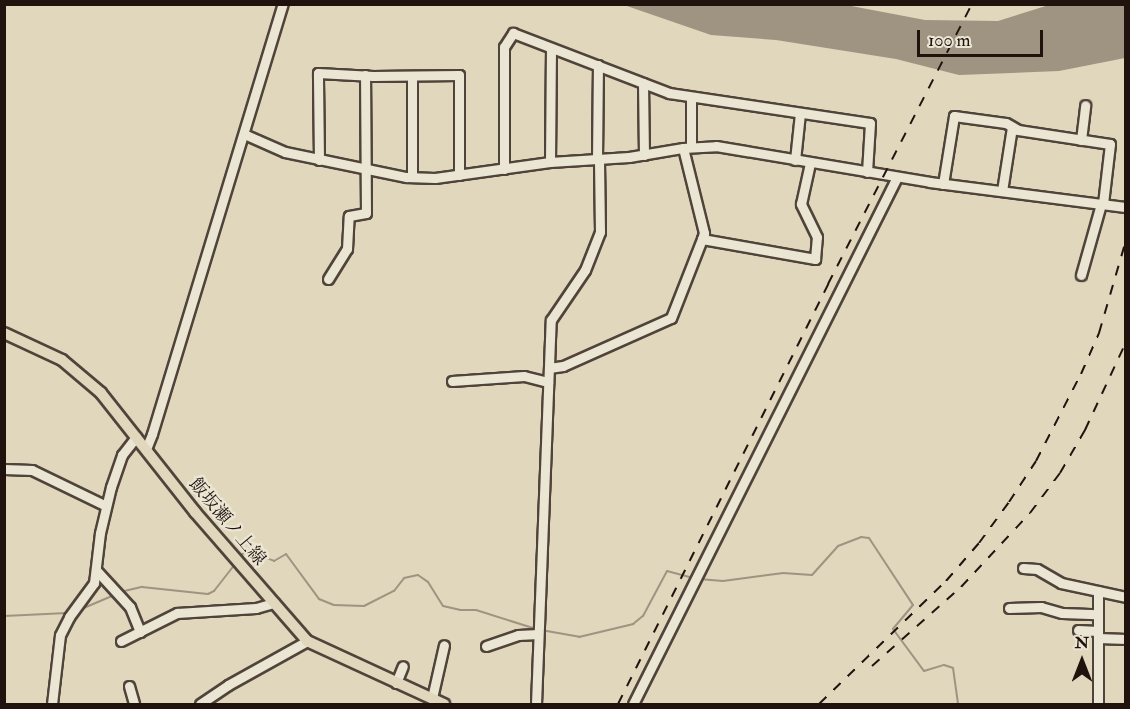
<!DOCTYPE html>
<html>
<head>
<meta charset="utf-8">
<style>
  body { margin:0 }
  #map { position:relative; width:1130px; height:709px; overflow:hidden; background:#e0d7bc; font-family:"IM FELL Double Pica","Noto Serif JP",serif }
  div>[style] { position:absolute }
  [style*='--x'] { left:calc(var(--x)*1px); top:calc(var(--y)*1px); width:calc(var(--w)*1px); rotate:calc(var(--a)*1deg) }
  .water>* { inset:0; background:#9f9481 }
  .stream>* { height:2px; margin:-1px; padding:0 1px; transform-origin:1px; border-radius:1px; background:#9f9481 }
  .roads { filter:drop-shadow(2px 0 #50443a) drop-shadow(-2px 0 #50443a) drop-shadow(0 2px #50443a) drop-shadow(0 -2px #50443a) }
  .minor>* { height:9px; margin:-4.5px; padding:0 4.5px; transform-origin:4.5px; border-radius:4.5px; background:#ebe5d3 }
  .major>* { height:10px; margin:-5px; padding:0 5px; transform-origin:5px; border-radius:5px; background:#e0d7bc }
  .rail>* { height:2px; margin-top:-1px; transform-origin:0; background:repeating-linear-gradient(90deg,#20130e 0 10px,transparent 0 20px) }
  span { translate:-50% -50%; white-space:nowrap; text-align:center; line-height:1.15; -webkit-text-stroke:4.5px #ebe5d3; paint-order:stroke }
  .street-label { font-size:18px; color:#20130e }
  .frame { position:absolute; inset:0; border:6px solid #20130e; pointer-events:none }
  .north { position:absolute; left:1052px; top:631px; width:60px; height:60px; -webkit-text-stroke:4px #ebe5d3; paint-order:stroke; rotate:0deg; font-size:16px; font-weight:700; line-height:24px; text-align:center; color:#20130e }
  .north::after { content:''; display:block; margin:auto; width:21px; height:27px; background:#20130e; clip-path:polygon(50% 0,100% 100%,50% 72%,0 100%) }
  .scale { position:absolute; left:917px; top:30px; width:126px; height:27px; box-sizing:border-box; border:3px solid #20130e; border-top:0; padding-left:8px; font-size:18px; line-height:21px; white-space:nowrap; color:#20130e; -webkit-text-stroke:4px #ebe5d3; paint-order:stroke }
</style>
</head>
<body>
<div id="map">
  <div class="water">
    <div style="clip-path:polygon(846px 5px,925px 20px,998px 21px,1049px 5px,1125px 5px,1125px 58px,1059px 71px,959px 75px,896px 59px,776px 40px,711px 35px,624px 5px)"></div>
  </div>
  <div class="stream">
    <div style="--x:238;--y:557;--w:11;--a:-34"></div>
    <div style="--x:247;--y:551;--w:29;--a:20"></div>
    <div style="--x:274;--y:561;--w:14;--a:-30"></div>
    <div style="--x:286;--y:554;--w:56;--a:53.7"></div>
    <div style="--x:319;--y:599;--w:16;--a:22"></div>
    <div style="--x:334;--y:605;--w:30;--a:2"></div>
    <div style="--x:364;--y:606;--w:34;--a:-27"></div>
    <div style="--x:394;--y:591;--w:16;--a:-52"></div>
    <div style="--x:404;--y:578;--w:14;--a:-12"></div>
    <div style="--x:418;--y:575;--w:12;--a:35"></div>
    <div style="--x:428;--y:582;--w:28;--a:58"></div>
    <div style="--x:443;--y:606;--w:17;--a:13"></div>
    <div style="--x:460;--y:610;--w:16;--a:0"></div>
    <div style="--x:476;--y:610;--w:63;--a:17.6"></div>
    <div style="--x:699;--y:579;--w:24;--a:5"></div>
    <div style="--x:723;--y:581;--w:61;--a:-7.6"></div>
    <div style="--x:783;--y:573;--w:29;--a:4"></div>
    <div style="--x:812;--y:575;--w:39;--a:-48"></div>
    <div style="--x:838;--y:546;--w:25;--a:-21"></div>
    <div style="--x:861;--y:537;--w:8;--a:7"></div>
    <div style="--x:869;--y:538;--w:80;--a:56.7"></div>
    <div style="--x:913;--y:605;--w:31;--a:130"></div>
    <div style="--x:893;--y:629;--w:52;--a:53.6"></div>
    <div style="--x:924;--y:671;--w:21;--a:-17"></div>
    <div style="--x:944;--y:665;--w:9;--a:18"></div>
    <div style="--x:953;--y:668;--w:36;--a:82"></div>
    <div style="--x:120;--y:592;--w:23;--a:-13"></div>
    <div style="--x:142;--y:587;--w:66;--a:6.1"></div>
    <div style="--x:208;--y:594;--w:7;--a:-27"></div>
    <div style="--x:214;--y:591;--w:33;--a:-52"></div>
    <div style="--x:79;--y:610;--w:39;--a:-23"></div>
    <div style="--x:4;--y:616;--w:63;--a:-2.7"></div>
    <div style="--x:541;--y:630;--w:39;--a:10"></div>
    <div style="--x:579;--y:637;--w:56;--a:-13.5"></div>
    <div style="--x:633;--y:624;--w:13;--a:-39"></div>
    <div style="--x:643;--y:616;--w:51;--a:-61.9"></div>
    <div style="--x:667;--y:571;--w:28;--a:15"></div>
  </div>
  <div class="roads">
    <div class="minor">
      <div style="--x:643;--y:83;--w:72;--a:89.2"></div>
      <div style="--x:691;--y:97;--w:50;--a:90"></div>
      <div style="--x:244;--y:134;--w:45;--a:23.7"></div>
      <div style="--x:285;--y:152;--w:124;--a:11.7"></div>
      <div style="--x:406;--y:177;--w:29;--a:2"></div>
      <div style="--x:435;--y:178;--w:116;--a:-7.9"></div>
      <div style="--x:550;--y:162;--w:79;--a:-3.6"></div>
      <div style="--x:629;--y:157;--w:55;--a:-9.5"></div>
      <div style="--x:683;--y:148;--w:33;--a:-3"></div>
      <div style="--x:716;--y:146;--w:217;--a:9.5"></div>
      <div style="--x:930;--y:182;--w:198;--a:7.3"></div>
      <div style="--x:1081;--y:140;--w:35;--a:-83"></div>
      <div style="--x:683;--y:148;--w:88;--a:76.1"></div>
      <div style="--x:704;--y:233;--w:6;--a:108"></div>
      <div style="--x:597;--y:159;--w:94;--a:-89.4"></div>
      <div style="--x:319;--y:160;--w:87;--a:-90.7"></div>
      <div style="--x:318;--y:73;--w:55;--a:3.1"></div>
      <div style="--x:373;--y:76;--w:86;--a:-0.7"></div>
      <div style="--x:459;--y:75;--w:100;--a:90"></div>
      <div style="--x:795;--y:160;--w:47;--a:-83.9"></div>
      <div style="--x:550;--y:162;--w:114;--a:-89.5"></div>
      <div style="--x:504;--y:169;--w:122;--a:-90"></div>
      <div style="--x:504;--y:47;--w:17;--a:-57"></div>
      <div style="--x:513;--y:33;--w:167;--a:21"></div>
      <div style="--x:669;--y:93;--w:203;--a:8.5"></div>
      <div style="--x:870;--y:123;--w:49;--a:93.5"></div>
      <div style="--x:412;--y:177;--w:101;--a:-90"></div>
      <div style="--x:943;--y:184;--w:69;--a:-80.8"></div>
      <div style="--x:954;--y:116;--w:52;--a:7.7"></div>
      <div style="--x:1006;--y:123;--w:14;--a:30"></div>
      <div style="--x:1018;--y:130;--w:93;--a:8.7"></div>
      <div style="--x:1110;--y:144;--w:60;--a:96.7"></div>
      <div style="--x:1002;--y:191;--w:65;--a:-81.1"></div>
      <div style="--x:1081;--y:275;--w:74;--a:-74.3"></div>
      <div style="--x:328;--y:279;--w:36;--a:-58"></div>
      <div style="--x:347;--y:249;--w:33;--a:-87"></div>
      <div style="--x:349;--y:216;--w:17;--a:-10"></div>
      <div style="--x:366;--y:213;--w:138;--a:-90.4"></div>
      <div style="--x:549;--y:368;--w:14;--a:-8"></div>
      <div style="--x:563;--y:366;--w:118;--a:-24"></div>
      <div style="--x:671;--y:318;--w:85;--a:-68.6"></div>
      <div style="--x:702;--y:239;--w:115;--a:10"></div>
      <div style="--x:815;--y:259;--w:22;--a:-85"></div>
      <div style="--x:817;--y:237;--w:37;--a:-116"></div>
      <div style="--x:801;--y:204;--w:42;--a:-77.6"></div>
      <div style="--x:452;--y:381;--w:72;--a:-4"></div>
      <div style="--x:524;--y:376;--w:25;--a:14"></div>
      <div style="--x:146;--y:449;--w:16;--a:-68"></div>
      <div style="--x:152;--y:434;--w:450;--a:-73.1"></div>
      <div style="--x:4;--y:469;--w:28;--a:2"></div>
      <div style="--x:32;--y:470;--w:82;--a:25.9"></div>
      <div style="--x:1023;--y:568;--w:14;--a:4"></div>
      <div style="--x:1037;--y:569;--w:28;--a:30"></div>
      <div style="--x:1061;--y:583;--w:66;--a:12.2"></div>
      <div style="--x:97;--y:571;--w:49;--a:47.5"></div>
      <div style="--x:130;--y:607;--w:27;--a:68"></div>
      <div style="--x:1009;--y:608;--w:32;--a:-2"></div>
      <div style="--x:1041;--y:607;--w:22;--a:16"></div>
      <div style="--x:1062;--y:613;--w:35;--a:2"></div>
      <div style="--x:1078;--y:630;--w:20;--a:3"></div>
      <div style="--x:1098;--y:638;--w:28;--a:2"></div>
      <div style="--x:121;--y:641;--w:63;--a:-26.6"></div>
      <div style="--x:177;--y:613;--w:79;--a:-3.6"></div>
      <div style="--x:256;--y:608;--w:19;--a:-16"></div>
      <div style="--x:486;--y:646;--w:34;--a:-19"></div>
      <div style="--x:518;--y:635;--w:20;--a:-3"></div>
      <div style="--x:396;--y:683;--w:18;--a:-68"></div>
      <div style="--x:129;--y:686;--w:19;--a:74"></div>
      <div style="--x:432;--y:698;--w:54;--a:-77.2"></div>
      <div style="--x:52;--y:704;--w:69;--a:-83.4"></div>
      <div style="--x:60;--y:635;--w:20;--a:-63"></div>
      <div style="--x:69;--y:617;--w:42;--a:-53.7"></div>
      <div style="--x:94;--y:583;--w:50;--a:-83.2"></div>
      <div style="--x:100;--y:533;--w:47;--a:-76.6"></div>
      <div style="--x:111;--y:487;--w:34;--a:-71"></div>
      <div style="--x:122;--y:455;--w:23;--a:-52"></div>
      <div style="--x:200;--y:704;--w:34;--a:-34"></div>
      <div style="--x:228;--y:685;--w:90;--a:-29.1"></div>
      <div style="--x:536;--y:704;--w:384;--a:-87.8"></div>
      <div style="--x:551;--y:320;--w:60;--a:-55.8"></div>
      <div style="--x:585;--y:270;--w:41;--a:-68.5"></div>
      <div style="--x:600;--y:232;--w:73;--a:-90.8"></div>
      <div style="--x:633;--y:704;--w:589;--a:-63.39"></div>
      <div style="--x:1098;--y:704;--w:113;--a:-90"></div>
    </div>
    <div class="major">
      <div style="--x:4;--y:333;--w:64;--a:25"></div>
      <div style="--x:62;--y:360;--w:51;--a:40.2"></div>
      <div style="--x:101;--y:393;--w:152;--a:51.7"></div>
      <div style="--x:195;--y:512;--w:171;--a:49"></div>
      <div style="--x:307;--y:641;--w:151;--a:24.7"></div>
    </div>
  </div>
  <div class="rail">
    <div style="--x:872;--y:666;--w:119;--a:-41.6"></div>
    <div style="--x:961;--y:587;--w:101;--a:-47"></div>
    <div style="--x:1030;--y:513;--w:50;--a:-53.1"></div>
    <div style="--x:1060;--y:473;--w:50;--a:-59.8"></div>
    <div style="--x:1085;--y:430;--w:97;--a:-65"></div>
    <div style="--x:618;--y:704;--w:470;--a:-63.4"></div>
    <div style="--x:828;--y:284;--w:315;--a:-62.8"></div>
    <div style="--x:819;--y:704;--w:177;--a:-44.1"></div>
    <div style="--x:946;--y:581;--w:50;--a:-49"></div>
    <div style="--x:979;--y:543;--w:51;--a:-53.8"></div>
    <div style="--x:1009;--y:502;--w:49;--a:-56.6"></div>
    <div style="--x:1036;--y:461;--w:98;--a:-62.7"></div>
    <div style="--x:1081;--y:374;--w:45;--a:-66.3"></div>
    <div style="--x:1099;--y:333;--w:97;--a:-73.8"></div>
  </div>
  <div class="street-label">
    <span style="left:227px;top:522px;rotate:50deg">飯坂瀬ノ上線</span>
  </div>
  <div class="frame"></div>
  <div class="north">N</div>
  <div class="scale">100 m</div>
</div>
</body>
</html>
